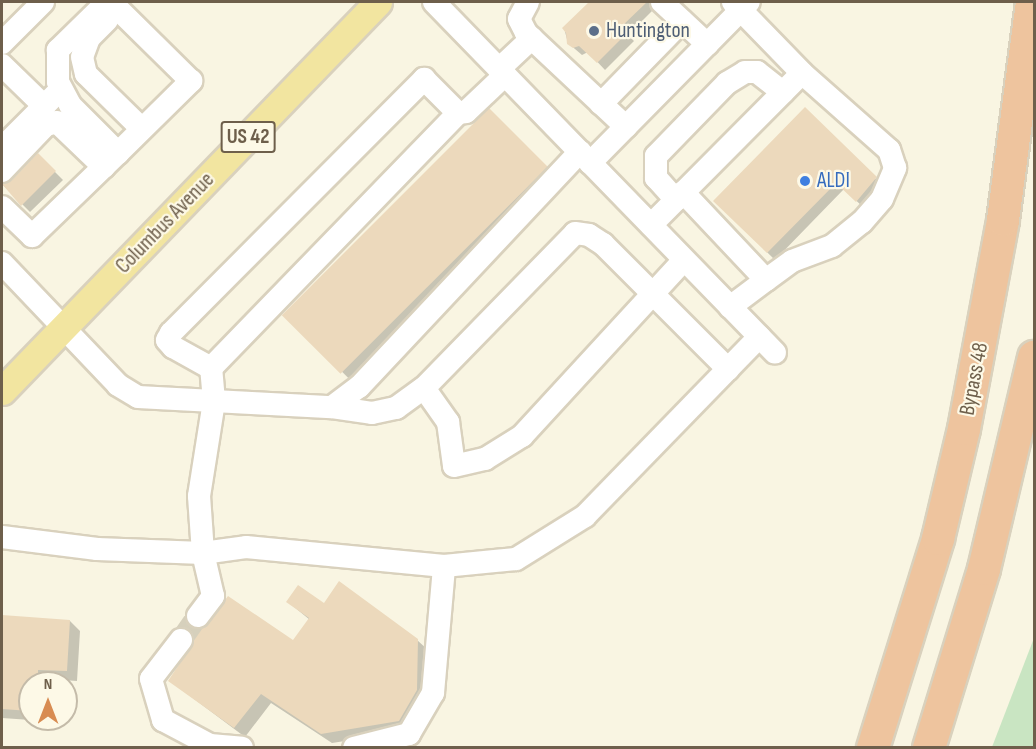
<!DOCTYPE html>
<html>
<head>
<meta charset="utf-8">
<style>
  body { margin:0 }
  #map { position:relative; width:1036px; height:749px; overflow:hidden; background:#f9f5e2; font-family:"Sofia Sans Condensed",sans-serif }
  div>[style] { position:absolute }
  [style*='--x'] { left:calc(var(--x)*1px); top:calc(var(--y)*1px); width:calc(var(--w)*1px); rotate:calc(var(--a)*1deg) }
  .green>* { inset:0; background:#c9e5c2 }
  .shadow>* { inset:0; background:#0003; transform-origin:0 0 }
  .building>* { inset:0; background:#ecd9bc; transform-origin:0 0 }
  .minor-tunnel>* { height:22px; margin-top:-11px; transform-origin:0; background:repeating-linear-gradient(90deg,#d6d0bc 0 22px,transparent 0 33px) }
  .roads { filter:drop-shadow(2px 0 #d9d1bd) drop-shadow(-2px 0 #d9d1bd) drop-shadow(0 2px #d9d1bd) drop-shadow(0 -2px #d9d1bd) }
  .minor>* { height:22px; margin:-11px; padding:0 11px; transform-origin:11px; border-radius:11px; background:#fff }
  .major>* { height:27px; margin:-13.5px; padding:0 13.5px; transform-origin:13.5px; border-radius:13.5px; background:#f2e5a0 }
  .highway>* { height:32px; margin:-16px; padding:0 16px; transform-origin:16px; border-radius:16px; background:#eec49e }
  .dots>* { width:16px; height:16px; translate:-50% -50%; box-sizing:border-box; border:3px solid #fdf9e7; border-radius:50% }
  span { translate:-50% -50%; white-space:nowrap; text-align:center; line-height:1.15; -webkit-text-stroke:4.5px #fdf9e7; paint-order:stroke }
  .shield-label span { padding:2px 4px; background:#fdf9e7; border:2px solid; border-radius:4px; -webkit-text-stroke-width:0 }
  .shield-label { font-size:21px; color:#6e5f4b; font-weight:700 }
  .service-label { font-size:22px; color:#4e5e75 }
  .left { translate:0 -50%; text-align:left }
  .shop-label { font-size:22px; color:#366cbe }
  .street-label { font-size:22px; color:#6e5f4b }
  .frame { position:absolute; inset:0; border:3px solid #6e5f4b; pointer-events:none }
  .north { position:absolute; left:18px; top:671px; width:60px; height:60px; box-sizing:border-box; background:#fdf9e7; border:2px solid #c4bba9; border-radius:50%; rotate:0deg; font-size:16px; font-weight:700; line-height:24px; text-align:center; color:#6e5f4b }
  .north::after { content:''; display:block; margin:auto; width:21px; height:27px; background:#d88c52; clip-path:polygon(50% 0,100% 100%,50% 72%,0 100%) }
</style>
</head>
<body>
<div id="map">
  <div class="green">
    <div style="clip-path:polygon(1034px 638px,1034px 747px,992px 747px)"></div>
  </div>
  <div class="shadow">
    <div style="clip-path:polygon(591px 2px,602px 5px,606px 2px,649px 2px,655px 8px,628px 35px,634px 41px,605px 70px,588px 52px,582px 55px,568px 43px,564px 28px)"></div>
    <div style="left:489px;top:110px;width:95px;height:289px;rotate:45deg"></div>
    <div style="clip-path:polygon(805px 110px,883px 186px,864px 208px,844px 189px,775px 260px,715px 201px)"></div>
    <div style="clip-path:polygon(38px 155px,63px 180px,30px 212px,3px 185px,13px 182px)"></div>
    <div style="clip-path:polygon(288px 602px,324px 605px,417px 640px,428px 650px,427px 701px,409px 731px,332px 743px,271px 703px,245px 737px,170px 681px,196px 643px,179px 627px,185px 620px,194px 629px,293px 642px,310px 620px)"></div>
    <div style="clip-path:polygon(2px 617px,70px 621px,80px 631px,77px 681px,48px 679px,48px 683px,30px 683px,30px 719px,45px 721px,2px 718px)"></div>
  </div>
  <div class="building">
    <div style="clip-path:polygon(589px 2px,647px 2px,621px 27px,627px 33px,597px 63px,579px 46px,573px 48px,567px 44px,566px 33px,562px 28px)"></div>
    <div style="clip-path:polygon(805px 107px,877px 177px,856px 202px,836px 183px,767px 253px,713px 201px)"></div>
    <div style="left:489px;top:108px;width:83px;height:293px;rotate:45deg"></div>
    <div style="clip-path:polygon(38px 153px,56px 171px,21px 206px,2px 184px,12px 180px)"></div>
    <div style="clip-path:polygon(339px 581px,418px 639px,417px 690px,399px 721px,321px 734px,261px 694px,234px 728px,168px 681px,194px 642px,190px 630px,177px 627px,185px 618px,190px 627px,204px 628px,228px 596px,293px 640px,309px 618px,286px 602px,298px 585px,324px 603px)"></div>
    <div style="clip-path:polygon(2px 615px,70px 620px,67px 671px,38px 670px,38px 683px,30px 683px,30px 711px,2px 709px)"></div>
  </div>
  <div class="minor-tunnel">
    <div style="--x:181;--y:640;--w:29;--a:-55"></div>
  </div>
  <div class="roads">
    <div class="minor">
      <div style="--x:107;--y:2;--w:69;--a:135.6"></div>
      <div style="--x:58;--y:50;--w:32;--a:90"></div>
      <div style="--x:58;--y:82;--w:26;--a:62"></div>
      <div style="--x:70;--y:105;--w:68;--a:45"></div>
      <div style="--x:118;--y:153;--w:103;--a:-44.6"></div>
      <div style="--x:191;--y:81;--w:112;--a:-135.4"></div>
      <div style="--x:434;--y:2;--w:489;--a:45.8"></div>
      <div style="--x:528;--y:2;--w:19;--a:118"></div>
      <div style="--x:519;--y:19;--w:16;--a:63"></div>
      <div style="--x:526;--y:33;--w:137;--a:43.2"></div>
      <div style="--x:662;--y:2;--w:62;--a:43"></div>
      <div style="--x:107;--y:20;--w:25;--a:135"></div>
      <div style="--x:89;--y:38;--w:20;--a:110"></div>
      <div style="--x:82;--y:57;--w:17;--a:77"></div>
      <div style="--x:86;--y:74;--w:78;--a:44.5"></div>
      <div style="--x:2;--y:43;--w:58;--a:-45"></div>
      <div style="--x:2;--y:65;--w:59;--a:44.3"></div>
      <div style="--x:499;--y:69;--w:45;--a:-43.2"></div>
      <div style="--x:601;--y:104;--w:116;--a:-45.7"></div>
      <div style="--x:2;--y:148;--w:83;--a:-45"></div>
      <div style="--x:590;--y:163;--w:226;--a:-45.4"></div>
      <div style="--x:2;--y:171;--w:64;--a:-46.3"></div>
      <div style="--x:46;--y:125;--w:11;--a:-15"></div>
      <div style="--x:57;--y:122;--w:65;--a:43.8"></div>
      <div style="--x:683;--y:192;--w:121;--a:46.7"></div>
      <div style="--x:766;--y:280;--w:32;--a:-36"></div>
      <div style="--x:792;--y:261;--w:43;--a:-20.6"></div>
      <div style="--x:832;--y:246;--w:38;--a:-39"></div>
      <div style="--x:862;--y:222;--w:30;--a:-49"></div>
      <div style="--x:882;--y:199;--w:34;--a:-67"></div>
      <div style="--x:895;--y:168;--w:19;--a:-108"></div>
      <div style="--x:889;--y:150;--w:116;--a:-138.5"></div>
      <div style="--x:676;--y:200;--w:30;--a:-132"></div>
      <div style="--x:656;--y:178;--w:22;--a:-90"></div>
      <div style="--x:656;--y:156;--w:102;--a:-45.8"></div>
      <div style="--x:727;--y:83;--w:21;--a:-31"></div>
      <div style="--x:745;--y:72;--w:12;--a:0"></div>
      <div style="--x:757;--y:72;--w:33;--a:38"></div>
      <div style="--x:2;--y:207;--w:42;--a:44"></div>
      <div style="--x:32;--y:236;--w:120;--a:-44"></div>
      <div style="--x:651;--y:225;--w:214;--a:-45.2"></div>
      <div style="--x:802;--y:73;--w:99;--a:-134.2"></div>
      <div style="--x:2;--y:263;--w:168;--a:46.4"></div>
      <div style="--x:118;--y:385;--w:23;--a:31"></div>
      <div style="--x:138;--y:397;--w:194;--a:3"></div>
      <div style="--x:332;--y:407;--w:34;--a:-37"></div>
      <div style="--x:359;--y:387;--w:323;--a:-46.8"></div>
      <div style="--x:730;--y:307;--w:45;--a:-36.9"></div>
      <div style="--x:211;--y:368;--w:355;--a:-45.9"></div>
      <div style="--x:424;--y:388;--w:42;--a:54.8"></div>
      <div style="--x:448;--y:422;--w:44;--a:82.2"></div>
      <div style="--x:454;--y:466;--w:32;--a:-13"></div>
      <div style="--x:485;--y:459;--w:44;--a:-31.9"></div>
      <div style="--x:522;--y:436;--w:239;--a:-47.4"></div>
      <div style="--x:332;--y:407;--w:40;--a:8.5"></div>
      <div style="--x:372;--y:413;--w:25;--a:-12"></div>
      <div style="--x:396;--y:408;--w:34;--a:-36"></div>
      <div style="--x:424;--y:388;--w:216;--a:-45.7"></div>
      <div style="--x:575;--y:233;--w:14;--a:8"></div>
      <div style="--x:589;--y:235;--w:17;--a:33"></div>
      <div style="--x:603;--y:244;--w:177;--a:45"></div>
      <div style="--x:2;--y:537;--w:96;--a:7.2"></div>
      <div style="--x:97;--y:549;--w:106;--a:2.2"></div>
      <div style="--x:203;--y:553;--w:43;--a:-7.9"></div>
      <div style="--x:246;--y:547;--w:199;--a:5.5"></div>
      <div style="--x:444;--y:566;--w:72;--a:-5.6"></div>
      <div style="--x:516;--y:559;--w:81;--a:-31.9"></div>
      <div style="--x:585;--y:516;--w:250;--a:-45.8"></div>
      <div style="--x:198;--y:616;--w:25;--a:-53"></div>
      <div style="--x:213;--y:596;--w:44;--a:-103.1"></div>
      <div style="--x:203;--y:553;--w:57;--a:-94"></div>
      <div style="--x:199;--y:496;--w:96;--a:-81"></div>
      <div style="--x:214;--y:401;--w:33;--a:-95"></div>
      <div style="--x:211;--y:368;--w:43;--a:-151.1"></div>
      <div style="--x:173;--y:347;--w:9;--a:-131"></div>
      <div style="--x:167;--y:340;--w:8;--a:-60"></div>
      <div style="--x:171;--y:333;--w:359;--a:-45.1"></div>
      <div style="--x:424;--y:79;--w:48;--a:45"></div>
      <div style="--x:458;--y:113;--w:8;--a:-7"></div>
      <div style="--x:466;--y:112;--w:54;--a:-43.5"></div>
      <div style="--x:181;--y:640;--w:49;--a:127.6"></div>
      <div style="--x:151;--y:679;--w:43;--a:73.7"></div>
      <div style="--x:163;--y:720;--w:53;--a:28"></div>
      <div style="--x:210;--y:745;--w:32;--a:5"></div>
      <div style="--x:354;--y:748;--w:57;--a:-14.3"></div>
      <div style="--x:409;--y:734;--w:48;--a:-59.7"></div>
      <div style="--x:433;--y:693;--w:127;--a:-85"></div>
    </div>
    <div class="major">
      <div style="--x:2;--y:391;--w:541;--a:-45.97"></div>
    </div>
    <div class="highway">
      <div style="--x:873;--y:748;--w:219;--a:-72.7"></div>
      <div style="--x:938;--y:539;--w:113;--a:-76.7"></div>
      <div style="--x:964;--y:429;--w:213;--a:-79.4"></div>
      <div style="--x:1003;--y:220;--w:220;--a:-82.4"></div>
      <div style="--x:929;--y:748;--w:187;--a:-72.9"></div>
      <div style="--x:984;--y:569;--w:218;--a:-76.7"></div>
    </div>
  </div>
  <div class="dots">
    <div style="left:594px;top:31px;background:#5c6f8a"></div>
    <div style="left:805px;top:181px;background:#3f7fe0"></div>
  </div>
  <div class="shield-label">
    <span style="left:248px;top:137px">US 42</span>
  </div>
  <div class="service-label">
    <span class="left" style="left:606px;top:31px">Huntington</span>
  </div>
  <div class="shop-label">
    <span class="left" style="left:817px;top:181px">ALDI</span>
  </div>
  <div class="street-label">
    <span style="left:165px;top:223px;rotate:-46deg">Columbus Avenue</span>
    <span style="left:974px;top:379px;rotate:-79deg">Bypass 48</span>
  </div>
  <div class="frame"></div>
  <div class="north">N</div>
</div>
</body>
</html>
